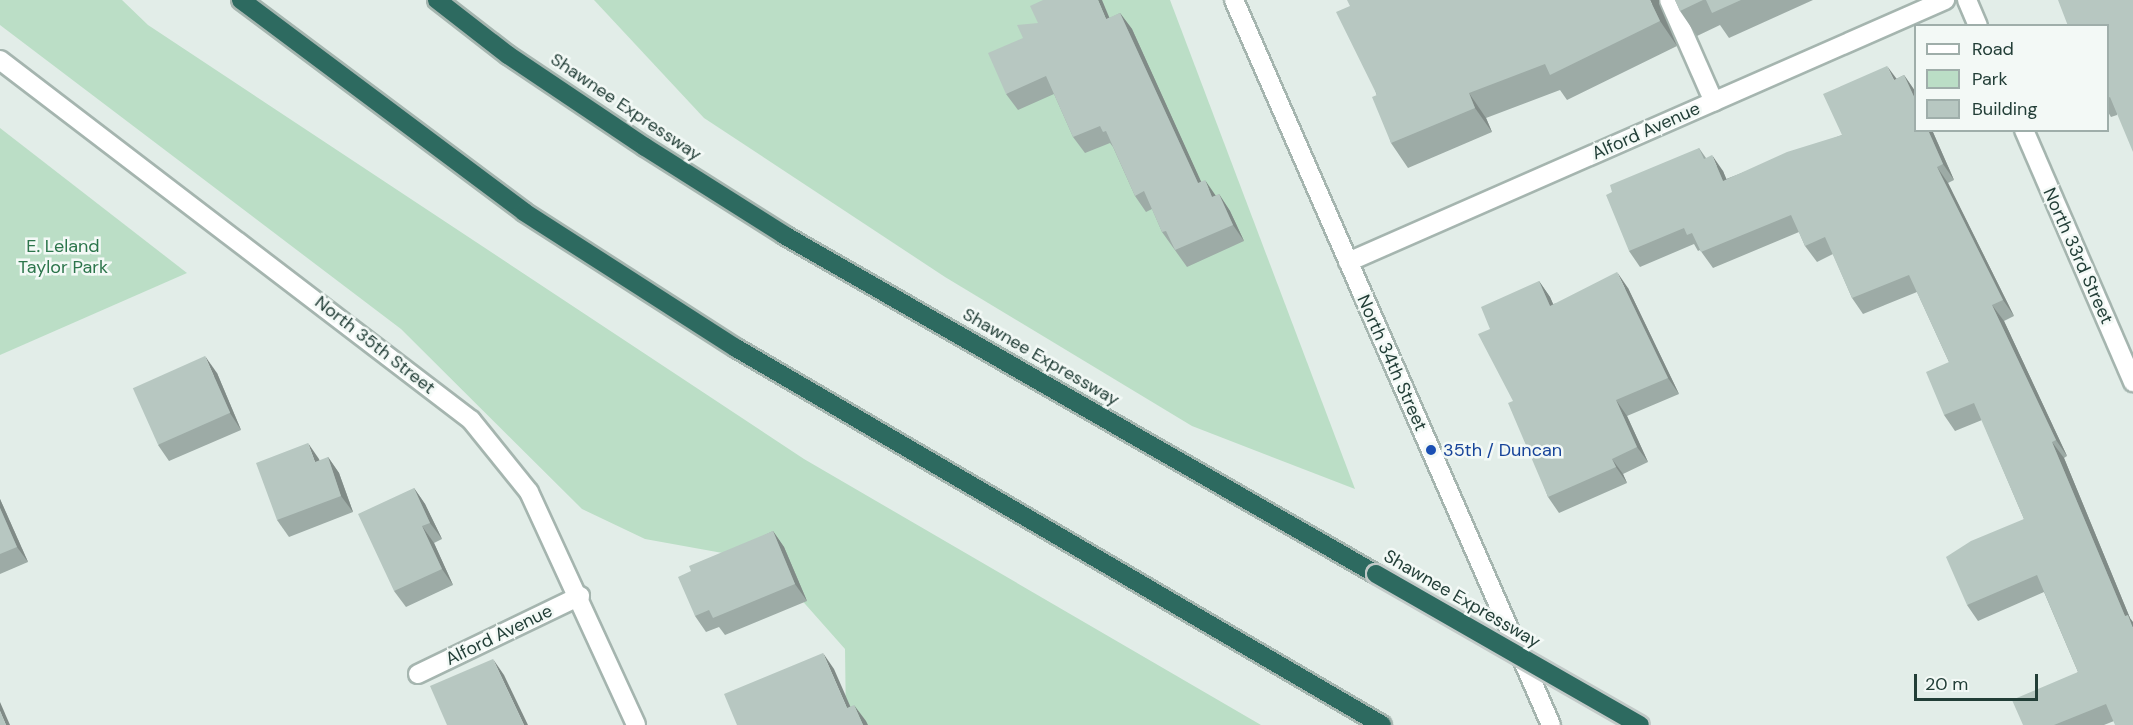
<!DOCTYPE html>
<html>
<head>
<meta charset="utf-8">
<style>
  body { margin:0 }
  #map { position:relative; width:2133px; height:725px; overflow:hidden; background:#e2ede8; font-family:"DM Sans",sans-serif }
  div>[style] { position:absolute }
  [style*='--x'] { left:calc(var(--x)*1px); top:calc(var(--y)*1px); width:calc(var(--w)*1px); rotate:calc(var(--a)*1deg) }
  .green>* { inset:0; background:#bbdec6 }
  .roads { filter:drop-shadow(2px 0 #a5b5af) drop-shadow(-2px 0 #a5b5af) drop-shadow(0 2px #a5b5af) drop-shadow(0 -2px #a5b5af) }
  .minor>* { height:18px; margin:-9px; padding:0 9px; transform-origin:9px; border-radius:9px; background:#fff }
  .highway>* { height:18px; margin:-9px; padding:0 9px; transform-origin:9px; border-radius:9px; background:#2d6a60 }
  .bridges { filter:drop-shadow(2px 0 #c1c9c7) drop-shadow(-2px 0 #c1c9c7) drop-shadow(0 2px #c1c9c7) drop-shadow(0 -2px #c1c9c7) }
  .highway-bridge>* { height:18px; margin:-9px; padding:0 9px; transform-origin:9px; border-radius:9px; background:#2d6a60 }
  .wall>* { inset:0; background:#9daba6 }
  .shaded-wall>* { inset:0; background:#808b87 }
  .building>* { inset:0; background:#b7c7c1; transform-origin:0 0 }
  .dots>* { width:16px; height:16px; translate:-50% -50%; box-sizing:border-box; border:3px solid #f3f9f6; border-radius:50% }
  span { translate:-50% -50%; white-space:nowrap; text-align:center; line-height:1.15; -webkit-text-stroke:5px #f3f9f6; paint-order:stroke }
  .street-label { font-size:18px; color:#223e37 }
  .park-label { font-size:18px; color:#2c754b }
  .transit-label { font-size:18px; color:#164399 }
  .left { translate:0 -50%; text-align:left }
  .legend { position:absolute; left:1914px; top:24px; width:195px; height:108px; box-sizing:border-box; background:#f3f9f6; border:2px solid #9faeaa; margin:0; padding:8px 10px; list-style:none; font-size:18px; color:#223e37 }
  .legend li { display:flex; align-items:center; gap:12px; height:30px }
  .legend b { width:30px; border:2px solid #9faeaa }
  .scale { position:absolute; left:1914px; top:674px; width:124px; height:27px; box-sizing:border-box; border:3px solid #223e37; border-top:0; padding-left:8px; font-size:18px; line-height:21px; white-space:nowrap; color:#223e37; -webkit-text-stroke:4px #f3f9f6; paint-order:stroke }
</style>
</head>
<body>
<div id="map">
  <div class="green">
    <div style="clip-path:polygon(0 0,122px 0,148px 25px,804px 459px,1261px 725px,846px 725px,845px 649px,767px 561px,645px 539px,582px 509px,401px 329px,0 25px)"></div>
    <div style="clip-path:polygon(594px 0,1170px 0,1355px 489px,1192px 426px,945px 277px,704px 118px)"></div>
    <div style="clip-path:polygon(0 128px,187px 273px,0 355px)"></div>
  </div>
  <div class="roads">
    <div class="minor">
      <div style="--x:1234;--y:0;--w:791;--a:66.38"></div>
      <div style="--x:1669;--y:0;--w:111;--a:66.2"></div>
      <div style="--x:1967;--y:0;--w:28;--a:67"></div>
      <div style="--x:0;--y:60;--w:593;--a:37.39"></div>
      <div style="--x:471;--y:420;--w:92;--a:51.1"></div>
      <div style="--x:529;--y:492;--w:256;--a:65.3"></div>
      <div style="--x:2024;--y:130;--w:275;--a:66.6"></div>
      <div style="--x:1348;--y:262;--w:652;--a:-23.69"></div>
      <div style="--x:418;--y:674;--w:180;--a:-25.7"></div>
    </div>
    <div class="highway">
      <div style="--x:241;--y:0;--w:354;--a:36.8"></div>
      <div style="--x:524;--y:212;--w:252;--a:32.7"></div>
      <div style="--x:736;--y:348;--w:748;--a:30.27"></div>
      <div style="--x:437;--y:0;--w:90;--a:37.8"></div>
      <div style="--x:508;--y:55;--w:165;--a:33.9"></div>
      <div style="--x:645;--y:147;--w:165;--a:32.3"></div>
      <div style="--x:784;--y:235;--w:682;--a:29.8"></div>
    </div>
  </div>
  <div class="bridges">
    <div class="highway-bridge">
      <div style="--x:1376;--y:574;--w:304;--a:29.8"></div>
    </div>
  </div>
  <div class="wall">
    <div style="clip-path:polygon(1675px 0,1813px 0,1729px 38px,1720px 25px,1697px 36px,1680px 11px)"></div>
    <div style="clip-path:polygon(2133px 0,2117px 115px,2111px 117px,2108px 112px,2108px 26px)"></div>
    <div style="clip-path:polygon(1659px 4px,1677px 46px,1567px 100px,1560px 90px,1486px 118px,1492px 132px,1408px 168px,1391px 143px,1350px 6px)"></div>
    <div style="clip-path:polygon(1120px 13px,1132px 29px,1201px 182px,1216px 196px,1219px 194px,1230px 211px,1244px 241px,1187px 267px,1162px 232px,1152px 209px,1146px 212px,1135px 196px,1113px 147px,1110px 143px,1085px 153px,1073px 137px,1054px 94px,1018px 110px,1006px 94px,1110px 18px)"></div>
    <div style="clip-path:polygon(1904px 75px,1915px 91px,1954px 180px,1948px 183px,2014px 316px,2004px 321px,2067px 456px,2064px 458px,2130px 618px,2114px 721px,2104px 725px,2023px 725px,2078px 672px,2044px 592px,1978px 621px,1967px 605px,2024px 519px,1982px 420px,1955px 431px,1944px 415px,1949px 362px,1917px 292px,1863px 314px,1852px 298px,1833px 254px,1817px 262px,1805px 246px,1799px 232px,1713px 268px,1700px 250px,1698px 251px,1694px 244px,1640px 267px,1629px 251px,1699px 148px,1706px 158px,1723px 171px,1726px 179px,1842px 135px,1896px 79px)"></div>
    <div style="clip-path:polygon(1539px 281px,1550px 297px,1553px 304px,1628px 288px,1679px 394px,1627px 416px,1648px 462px,1623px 474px,1627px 483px,1559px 513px,1548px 497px,1513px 401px)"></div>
    <div style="clip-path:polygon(217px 373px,241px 430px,169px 461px,158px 445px)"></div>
    <div style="clip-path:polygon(328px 457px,339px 473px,353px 512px,289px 537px,277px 520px)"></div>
    <div style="clip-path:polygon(414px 488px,425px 504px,442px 539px,434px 543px,453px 585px,406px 607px,394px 591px)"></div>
    <div style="clip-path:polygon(0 499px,28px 562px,0 574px)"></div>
    <div style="clip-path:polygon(773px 531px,784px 547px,807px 601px,725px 635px,719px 627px,706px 632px,695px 616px,691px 571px)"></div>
  </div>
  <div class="shaded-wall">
    <div style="clip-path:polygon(1098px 0,1102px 0,1117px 36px,1106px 19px)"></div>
    <div style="clip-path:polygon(1650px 0,1659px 0,1659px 4px,1677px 46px,1660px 21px)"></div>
    <div style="clip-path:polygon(1120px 13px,1132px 29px,1209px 199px,1198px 183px)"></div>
    <div style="clip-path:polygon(1887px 66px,1899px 82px,1894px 80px)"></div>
    <div style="clip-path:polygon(1904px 75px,1915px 91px,1916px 101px)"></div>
    <div style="clip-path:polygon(1469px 93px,1486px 118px,1492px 132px,1475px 108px)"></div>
    <div style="clip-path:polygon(1928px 130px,1932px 130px,1954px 180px,1943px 164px)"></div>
    <div style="clip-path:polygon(1712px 155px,1723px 171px,1734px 197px,1723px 181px)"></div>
    <div style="clip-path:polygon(1937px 167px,1948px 183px,2014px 316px,2003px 300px)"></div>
    <div style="clip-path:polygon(1205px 180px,1216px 196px,1212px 197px)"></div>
    <div style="clip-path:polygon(1219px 194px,1230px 211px,1244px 241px,1233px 225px)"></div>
    <div style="clip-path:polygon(1617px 272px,1628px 288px,1679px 394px,1668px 378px)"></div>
    <div style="clip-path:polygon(1539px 281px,1550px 297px,1561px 322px,1550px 306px)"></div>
    <div style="clip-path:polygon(1992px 305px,2004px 321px,2067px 456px,2056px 440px)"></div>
    <div style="clip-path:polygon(205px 356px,217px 373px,241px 430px,230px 413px)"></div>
    <div style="clip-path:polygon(1616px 400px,1627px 416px,1648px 462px,1637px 447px)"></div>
    <div style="clip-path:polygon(2052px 442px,2064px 458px,2130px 618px,2133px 622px,2133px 628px,2125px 616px)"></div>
    <div style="clip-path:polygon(308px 443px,319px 459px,326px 478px,315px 462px)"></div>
    <div style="clip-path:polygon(328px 457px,339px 473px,353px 512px,341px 496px)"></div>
    <div style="clip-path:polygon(1612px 459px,1623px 474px,1627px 483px,1616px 467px)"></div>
    <div style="clip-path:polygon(414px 488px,425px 504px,442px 539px,430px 523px)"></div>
    <div style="clip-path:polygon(0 499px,28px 562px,17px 547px,0 508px)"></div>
    <div style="clip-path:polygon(422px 526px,434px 543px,453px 585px,442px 569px)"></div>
    <div style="clip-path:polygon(773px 531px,784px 547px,807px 601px,795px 584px)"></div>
    <div style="clip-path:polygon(823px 653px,834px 669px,858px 724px,847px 708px)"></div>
    <div style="clip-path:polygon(493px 659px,504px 675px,528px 725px,524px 725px)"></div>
    <div style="clip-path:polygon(0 702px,10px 725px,6px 725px,0 711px)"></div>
    <div style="clip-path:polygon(854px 705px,866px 721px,868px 725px,863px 725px)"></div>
  </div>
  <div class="building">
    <div style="clip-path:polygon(1043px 0,1098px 0,1106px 19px,1120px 13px,1198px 183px,1205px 180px,1212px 197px,1219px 194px,1233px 225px,1175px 250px,1166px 231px,1162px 232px,1144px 191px,1135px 196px,1106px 131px,1103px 132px,1100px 126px,1073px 137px,1046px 76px,1006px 94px,988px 53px,1023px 38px,1017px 25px,1038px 23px,1030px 6px)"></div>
    <div style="clip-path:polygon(1347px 0,1650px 0,1660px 21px,1550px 75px,1545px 64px,1469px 93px,1475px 108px,1391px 143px,1372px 97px,1377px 95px,1336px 12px,1350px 6px)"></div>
    <div style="clip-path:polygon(1675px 0,1703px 0,1680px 11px)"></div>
    <div style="clip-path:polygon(1706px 0,1741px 0,1712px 13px)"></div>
    <div style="clip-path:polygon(2058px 0,2133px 0,2133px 152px,2110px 97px,2108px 98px,2108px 26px,2068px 26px)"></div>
    <div style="clip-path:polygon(1887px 66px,1894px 80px,1904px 75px,1916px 101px,1916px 130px,1928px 130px,1943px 164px,1937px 167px,2003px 300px,1992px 305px,2056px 440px,2052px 442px,2125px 616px,2128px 615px,2133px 628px,2133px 725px,2115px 725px,2106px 704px,2054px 725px,2023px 725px,2012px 700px,2078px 672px,2037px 575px,1967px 605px,1946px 557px,1971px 541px,2024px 519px,1974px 403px,1944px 415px,1926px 372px,1949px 362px,1909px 275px,1852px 298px,1825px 237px,1805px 246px,1791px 215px,1701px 252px,1692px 233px,1687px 235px,1684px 228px,1629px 251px,1606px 195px,1612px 192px,1610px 185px,1699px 148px,1704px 159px,1712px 155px,1723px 181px,1787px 152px,1842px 135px,1823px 94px)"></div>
    <div style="clip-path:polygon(1617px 272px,1668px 378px,1616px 400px,1637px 447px,1612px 459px,1616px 467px,1548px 497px,1508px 403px,1513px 401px,1478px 334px,1490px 329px,1481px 307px,1539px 281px,1550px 306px)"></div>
    <div style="left:205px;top:356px;width:62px;height:79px;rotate:66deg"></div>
    <div style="clip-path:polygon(308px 443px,315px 462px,328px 457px,341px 496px,277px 520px,256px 463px)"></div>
    <div style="clip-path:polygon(414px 488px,430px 523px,422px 526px,442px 569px,394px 591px,358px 514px)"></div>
    <div style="clip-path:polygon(0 508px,17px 547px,0 554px)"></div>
    <div style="clip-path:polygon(773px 531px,795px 584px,713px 618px,709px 610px,695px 616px,678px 577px,691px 571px,689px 566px)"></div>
    <div style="clip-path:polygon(823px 653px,847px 708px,854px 705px,863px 725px,737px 725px,724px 694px)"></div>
    <div style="clip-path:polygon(493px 659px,524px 725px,447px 725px,430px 686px)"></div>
    <div style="clip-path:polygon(0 711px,6px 725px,0 725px)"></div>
  </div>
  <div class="dots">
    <div style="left:1431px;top:450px;background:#1a4fb4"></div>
  </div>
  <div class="street-label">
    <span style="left:626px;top:107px;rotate:34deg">Shawnee Expressway</span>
    <span style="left:1646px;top:131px;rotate:-24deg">Alford Avenue</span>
    <span style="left:2078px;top:256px;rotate:66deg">North 33rd Street</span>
    <span style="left:375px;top:345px;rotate:38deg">North 35th Street</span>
    <span style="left:1041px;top:357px;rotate:30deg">Shawnee Expressway</span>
    <span style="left:1392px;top:363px;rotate:66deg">North 34th Street</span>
    <span style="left:1462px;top:599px;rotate:30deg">Shawnee Expressway</span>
    <span style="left:499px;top:635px;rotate:-26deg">Alford Avenue</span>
  </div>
  <div class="park-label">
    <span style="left:63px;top:257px">E. Leland<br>Taylor Park</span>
  </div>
  <div class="transit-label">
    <span class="left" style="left:1443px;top:450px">35th / Duncan</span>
  </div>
  <ul class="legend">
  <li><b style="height:8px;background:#fff"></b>Road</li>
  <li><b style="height:16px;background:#bbdec6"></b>Park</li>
  <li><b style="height:16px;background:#b7c7c1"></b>Building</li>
  </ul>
  <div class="scale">20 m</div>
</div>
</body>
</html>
